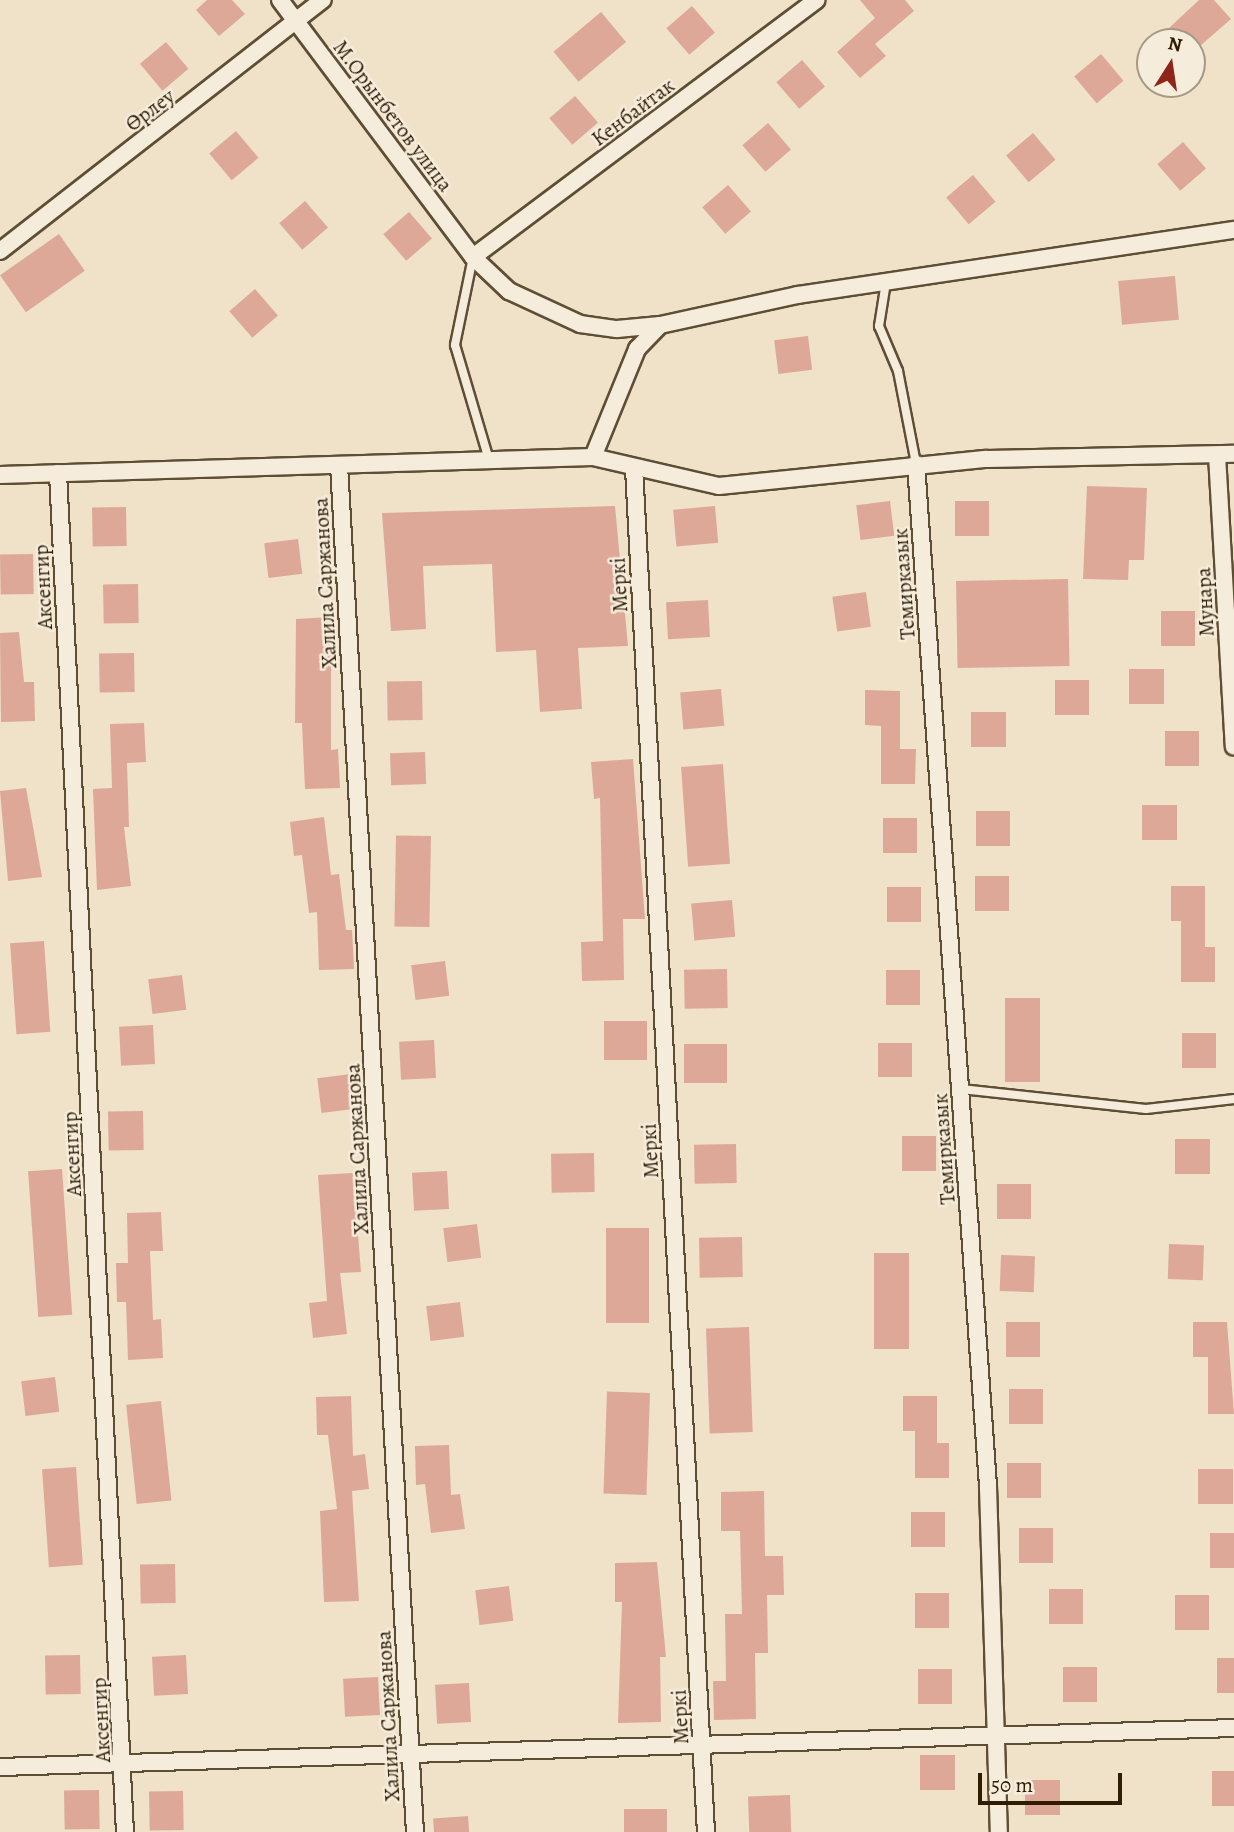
<!DOCTYPE html>
<html>
<head>
<meta charset="utf-8">
<style>
  body { margin:0 }
  #map { position:relative; width:1234px; height:1832px; overflow:hidden; background:#f0e1c9; font-family:Alegreya,serif }
  div>[style] { position:absolute }
  [style*='--x'] { left:calc(var(--x)*1px); top:calc(var(--y)*1px); width:calc(var(--w)*1px); rotate:calc(var(--a)*1deg) }
  .building>* { inset:0; background:#dda898; transform-origin:0 0 }
  .roads { filter:drop-shadow(2px 0 #5e4e34) drop-shadow(-2px 0 #5e4e34) drop-shadow(0 2px #5e4e34) drop-shadow(0 -2px #5e4e34) }
  .service>* { height:8px; margin:-4px; padding:0 4px; transform-origin:4px; border-radius:4px; background:#f5ecdc }
  .minor>* { height:16px; margin:-8px; padding:0 8px; transform-origin:8px; border-radius:8px; background:#f5ecdc }
  span { translate:-50% -50%; white-space:nowrap; text-align:center; line-height:1.15; -webkit-text-stroke:5px #f5ecdc; paint-order:stroke }
  .street-label { font-size:21px; color:#2e1d03 }
  .north { position:absolute; left:1136px; top:28px; width:70px; height:70px; box-sizing:border-box; background:#f5ecdc; border:2px solid #a59985; border-radius:50%; rotate:12deg; font-size:19px; font-weight:700; line-height:28px; text-align:center; color:#2e1d03 }
  .north::after { content:''; display:block; margin:auto; width:24px; height:32px; background:#8f2418; clip-path:polygon(50% 0,100% 100%,50% 72%,0 100%) }
  .scale { position:absolute; left:978px; top:1773px; width:144px; height:32px; box-sizing:border-box; border:4px solid #2e1d03; border-top:0; padding-left:9px; font-size:21px; line-height:24px; white-space:nowrap; color:#2e1d03; -webkit-text-stroke:5px #f5ecdc; paint-order:stroke }
</style>
</head>
<body>
<div id="map">
  <div class="building">
    <div style="clip-path:polygon(207px 0,232px 0,245px 14px,219px 36px,196px 10px)"></div>
    <div style="clip-path:polygon(860px 0,905px 0,914px 11px,875px 44px,886px 56px,860px 78px,837px 52px,875px 18px)"></div>
    <div style="clip-path:polygon(1199px 0,1214px 0,1231px 19px,1192px 53px,1192px 42px,1154px 42px)"></div>
    <div style="left:692px;top:6px;width:35px;height:34px;rotate:49deg"></div>
    <div style="left:601px;top:12px;width:39px;height:62px;rotate:50deg"></div>
    <div style="left:166px;top:42px;width:35px;height:34px;rotate:50deg"></div>
    <div style="left:1101px;top:54px;width:35px;height:35px;rotate:50deg"></div>
    <div style="left:802px;top:60px;width:35px;height:34px;rotate:49deg"></div>
    <div style="left:575px;top:96px;width:35px;height:34px;rotate:49deg"></div>
    <div style="left:768px;top:123px;width:35px;height:34px;rotate:49deg"></div>
    <div style="left:236px;top:131px;width:35px;height:35px;rotate:50deg"></div>
    <div style="left:1033px;top:133px;width:35px;height:35px;rotate:50deg"></div>
    <div style="left:1183px;top:142px;width:35px;height:34px;rotate:49deg"></div>
    <div style="left:973px;top:175px;width:35px;height:35px;rotate:50deg"></div>
    <div style="left:728px;top:185px;width:35px;height:34px;rotate:49deg"></div>
    <div style="left:305px;top:201px;width:35px;height:34px;rotate:49deg"></div>
    <div style="left:409px;top:212px;width:35px;height:34px;rotate:49deg"></div>
    <div style="left:59px;top:234px;width:45px;height:72px;rotate:55deg"></div>
    <div style="left:1175px;top:276px;width:44px;height:57px;rotate:85deg"></div>
    <div style="left:255px;top:289px;width:35px;height:34px;rotate:49deg"></div>
    <div style="left:808px;top:336px;width:34px;height:34px;rotate:83deg"></div>
    <div style="clip-path:polygon(1087px 486px,1147px 488px,1144px 560px,1129px 560px,1128px 580px,1083px 579px)"></div>
    <div style="left:890px;top:501px;width:35px;height:34px;rotate:83deg"></div>
    <div style="left:955px;top:501px;width:34px;height:35px"></div>
    <div style="clip-path:polygon(615px 506px,628px 646px,578px 648px,582px 709px,540px 712px,536px 650px,496px 652px,492px 564px,423px 566px,426px 629px,391px 631px,382px 513px)"></div>
    <div style="left:715px;top:506px;width:37px;height:42px;rotate:85deg"></div>
    <div style="left:126px;top:507px;width:39px;height:34px;rotate:89deg"></div>
    <div style="left:298px;top:539px;width:35px;height:34px;rotate:83deg"></div>
    <div style="left:33px;top:554px;width:40px;height:33px;rotate:89deg"></div>
    <div style="left:1068px;top:579px;width:87px;height:112px;rotate:89deg"></div>
    <div style="left:138px;top:584px;width:39px;height:35px;rotate:89deg"></div>
    <div style="left:866px;top:592px;width:35px;height:34px;rotate:82deg"></div>
    <div style="left:708px;top:600px;width:37px;height:42px;rotate:87deg"></div>
    <div style="left:1161px;top:611px;width:34px;height:35px"></div>
    <div style="clip-path:polygon(331px 617px,331px 750px,338px 749px,340px 788px,305px 789px,302px 723px,295px 723px,296px 619px)"></div>
    <div style="clip-path:polygon(19px 632px,24px 682px,34px 682px,35px 721px,1px 722px,0 633px)"></div>
    <div style="left:134px;top:653px;width:39px;height:35px;rotate:89deg"></div>
    <div style="left:1129px;top:669px;width:35px;height:35px"></div>
    <div style="left:1055px;top:680px;width:34px;height:35px"></div>
    <div style="left:422px;top:681px;width:39px;height:35px;rotate:89deg"></div>
    <div style="left:721px;top:689px;width:37px;height:41px;rotate:85deg"></div>
    <div style="clip-path:polygon(865px 690px,900px 691px,900px 749px,916px 749px,915px 784px,881px 784px,881px 726px,865px 725px)"></div>
    <div style="left:971px;top:712px;width:35px;height:35px"></div>
    <div style="clip-path:polygon(144px 723px,146px 762px,127px 763px,129px 827px,124px 827px,131px 886px,97px 890px,93px 789px,112px 788px,110px 724px)"></div>
    <div style="left:1165px;top:731px;width:34px;height:35px"></div>
    <div style="left:425px;top:752px;width:32px;height:35px;rotate:88deg"></div>
    <div style="clip-path:polygon(633px 759px,645px 919px,623px 919px,624px 980px,582px 981px,581px 942px,603px 941px,600px 798px,594px 799px,591px 762px)"></div>
    <div style="left:723px;top:764px;width:100px;height:42px;rotate:86deg"></div>
    <div style="clip-path:polygon(26px 788px,42px 877px,8px 881px,0 791px)"></div>
    <div style="left:1142px;top:805px;width:35px;height:35px"></div>
    <div style="left:976px;top:811px;width:34px;height:35px"></div>
    <div style="clip-path:polygon(324px 817px,331px 875px,339px 874px,346px 930px,352px 930px,354px 969px,319px 970px,317px 912px,309px 913px,302px 855px,294px 856px,290px 822px)"></div>
    <div style="left:883px;top:818px;width:34px;height:35px"></div>
    <div style="left:431px;top:836px;width:91px;height:35px;rotate:91deg"></div>
    <div style="left:975px;top:876px;width:34px;height:35px"></div>
    <div style="clip-path:polygon(1171px 886px,1205px 886px,1205px 947px,1215px 947px,1215px 982px,1181px 982px,1181px 921px,1171px 921px)"></div>
    <div style="left:887px;top:887px;width:34px;height:35px"></div>
    <div style="left:732px;top:900px;width:37px;height:41px;rotate:85deg"></div>
    <div style="left:44px;top:941px;width:91px;height:34px;rotate:86deg"></div>
    <div style="left:445px;top:961px;width:35px;height:34px;rotate:83deg"></div>
    <div style="left:727px;top:969px;width:39px;height:43px;rotate:89deg"></div>
    <div style="left:886px;top:970px;width:34px;height:35px"></div>
    <div style="left:182px;top:975px;width:35px;height:34px;rotate:83deg"></div>
    <div style="left:1005px;top:998px;width:35px;height:84px"></div>
    <div style="left:647px;top:1021px;width:39px;height:43px;rotate:90deg"></div>
    <div style="left:153px;top:1025px;width:39px;height:34px;rotate:87deg"></div>
    <div style="left:1182px;top:1033px;width:34px;height:35px"></div>
    <div style="left:434px;top:1040px;width:38px;height:35px;rotate:87deg"></div>
    <div style="left:878px;top:1043px;width:34px;height:34px"></div>
    <div style="left:684px;top:1044px;width:43px;height:39px"></div>
    <div style="left:351px;top:1074px;width:35px;height:34px;rotate:83deg"></div>
    <div style="left:143px;top:1111px;width:39px;height:35px;rotate:89deg"></div>
    <div style="left:902px;top:1136px;width:34px;height:35px"></div>
    <div style="left:1175px;top:1139px;width:35px;height:35px"></div>
    <div style="left:736px;top:1144px;width:39px;height:42px;rotate:89deg"></div>
    <div style="left:594px;top:1153px;width:39px;height:43px;rotate:89deg"></div>
    <div style="left:62px;top:1169px;width:146px;height:34px;rotate:86deg"></div>
    <div style="left:447px;top:1171px;width:38px;height:35px;rotate:87deg"></div>
    <div style="clip-path:polygon(353px 1173px,361px 1272px,340px 1273px,347px 1334px,313px 1338px,309px 1303px,327px 1301px,318px 1175px)"></div>
    <div style="left:997px;top:1184px;width:34px;height:35px"></div>
    <div style="clip-path:polygon(161px 1212px,163px 1251px,150px 1251px,153px 1320px,161px 1319px,163px 1358px,128px 1360px,126px 1302px,117px 1302px,116px 1263px,128px 1263px,127px 1213px)"></div>
    <div style="left:477px;top:1224px;width:34px;height:34px;rotate:83deg"></div>
    <div style="left:606px;top:1228px;width:43px;height:95px"></div>
    <div style="left:742px;top:1237px;width:40px;height:43px;rotate:89deg"></div>
    <div style="left:1169px;top:1244px;width:35px;height:35px;rotate:2deg"></div>
    <div style="left:874px;top:1253px;width:35px;height:96px"></div>
    <div style="left:1001px;top:1255px;width:34px;height:36px;rotate:2deg"></div>
    <div style="left:460px;top:1302px;width:35px;height:34px;rotate:83deg"></div>
    <div style="left:1006px;top:1322px;width:34px;height:35px"></div>
    <div style="clip-path:polygon(1193px 1322px,1227px 1322px,1234px 1414px,1208px 1414px,1208px 1357px,1193px 1357px)"></div>
    <div style="left:749px;top:1327px;width:105px;height:43px;rotate:88deg"></div>
    <div style="left:55px;top:1377px;width:35px;height:34px;rotate:83deg"></div>
    <div style="left:1009px;top:1389px;width:34px;height:35px"></div>
    <div style="left:650px;top:1393px;width:102px;height:43px;rotate:92deg"></div>
    <div style="clip-path:polygon(351px 1396px,353px 1456px,365px 1454px,369px 1489px,352px 1491px,359px 1601px,324px 1602px,320px 1511px,337px 1509px,328px 1435px,317px 1435px,316px 1397px)"></div>
    <div style="clip-path:polygon(903px 1396px,937px 1396px,937px 1443px,949px 1443px,949px 1478px,915px 1478px,915px 1431px,903px 1431px)"></div>
    <div style="left:161px;top:1401px;width:100px;height:35px;rotate:84deg"></div>
    <div style="clip-path:polygon(449px 1445px,451px 1495px,460px 1494px,465px 1529px,431px 1533px,425px 1484px,416px 1485px,415px 1446px)"></div>
    <div style="left:1007px;top:1463px;width:34px;height:35px"></div>
    <div style="left:76px;top:1467px;width:98px;height:34px;rotate:86deg"></div>
    <div style="left:1198px;top:1469px;width:35px;height:35px"></div>
    <div style="clip-path:polygon(764px 1491px,765px 1556px,783px 1556px,784px 1595px,767px 1595px,768px 1653px,755px 1653px,756px 1719px,714px 1720px,713px 1681px,726px 1681px,725px 1614px,742px 1614px,740px 1531px,721px 1531px,721px 1492px)"></div>
    <div style="left:911px;top:1512px;width:34px;height:35px"></div>
    <div style="left:1019px;top:1528px;width:34px;height:35px"></div>
    <div style="left:1210px;top:1533px;width:24px;height:35px"></div>
    <div style="clip-path:polygon(657px 1562px,666px 1657px,660px 1657px,661px 1722px,618px 1723px,622px 1602px,615px 1602px,615px 1563px)"></div>
    <div style="left:175px;top:1564px;width:39px;height:35px;rotate:89deg"></div>
    <div style="left:509px;top:1586px;width:35px;height:34px;rotate:83deg"></div>
    <div style="left:1049px;top:1589px;width:34px;height:35px"></div>
    <div style="left:915px;top:1593px;width:34px;height:35px"></div>
    <div style="left:1175px;top:1595px;width:34px;height:35px"></div>
    <div style="left:80px;top:1655px;width:39px;height:35px;rotate:89deg"></div>
    <div style="left:186px;top:1655px;width:39px;height:34px;rotate:87deg"></div>
    <div style="left:1217px;top:1658px;width:17px;height:35px"></div>
    <div style="left:1063px;top:1667px;width:34px;height:35px"></div>
    <div style="left:918px;top:1669px;width:34px;height:35px"></div>
    <div style="left:378px;top:1677px;width:38px;height:35px;rotate:87deg"></div>
    <div style="left:469px;top:1683px;width:39px;height:34px;rotate:87deg"></div>
    <div style="left:920px;top:1755px;width:35px;height:35px"></div>
    <div style="left:1212px;top:1771px;width:22px;height:35px"></div>
    <div style="left:1025px;top:1780px;width:35px;height:35px"></div>
    <div style="left:99px;top:1790px;width:39px;height:35px;rotate:89deg"></div>
    <div style="left:183px;top:1791px;width:39px;height:34px;rotate:89deg"></div>
    <div style="left:790px;top:1795px;width:37px;height:42px;rotate:88deg"></div>
    <div style="left:624px;top:1809px;width:43px;height:23px"></div>
    <div style="left:468px;top:1816px;width:16px;height:35px;rotate:86deg"></div>
  </div>
  <div class="roads">
    <div class="service">
      <div style="--x:473;--y:257;--w:90;--a:101.6"></div>
      <div style="--x:455;--y:345;--w:120;--a:73.5"></div>
      <div style="--x:886;--y:282;--w:45;--a:99"></div>
      <div style="--x:879;--y:326;--w:49;--a:67.1"></div>
      <div style="--x:898;--y:371;--w:95;--a:79"></div>
      <div style="--x:961;--y:1089;--w:186;--a:6.2"></div>
      <div style="--x:1146;--y:1109;--w:89;--a:-6.5"></div>
    </div>
    <div class="minor">
      <div style="--x:280;--y:0;--w:321;--a:53.1"></div>
      <div style="--x:473;--y:257;--w:50;--a:43.4"></div>
      <div style="--x:509;--y:291;--w:78;--a:24.9"></div>
      <div style="--x:580;--y:324;--w:37;--a:8"></div>
      <div style="--x:617;--y:329;--w:43;--a:-5.3"></div>
      <div style="--x:0;--y:251;--w:409;--a:-37.9"></div>
      <div style="--x:473;--y:257;--w:429;--a:-36.8"></div>
      <div style="--x:1217;--y:455;--w:292;--a:86.7"></div>
      <div style="--x:593;--y:457;--w:117;--a:-67.8"></div>
      <div style="--x:637;--y:349;--w:33;--a:-46"></div>
      <div style="--x:660;--y:325;--w:141;--a:-12.3"></div>
      <div style="--x:798;--y:295;--w:441;--a:-8.5"></div>
      <div style="--x:916;--y:464;--w:1026;--a:85.97"></div>
      <div style="--x:988;--y:1487;--w:345;--a:88.2"></div>
      <div style="--x:339;--y:465;--w:1369;--a:86.82"></div>
      <div style="--x:634;--y:468;--w:1366;--a:86.98"></div>
      <div style="--x:58;--y:473;--w:1361;--a:87.18"></div>
      <div style="--x:0;--y:475;--w:593;--a:-1.74"></div>
      <div style="--x:593;--y:457;--w:129;--a:13"></div>
      <div style="--x:719;--y:486;--w:269;--a:-5.8"></div>
      <div style="--x:987;--y:459;--w:247;--a:-1.2"></div>
      <div style="--x:0;--y:1767;--w:1235;--a:-1.81"></div>
    </div>
  </div>
  <div class="street-label">
    <span style="left:150px;top:110px;rotate:-37deg">Өрлеу</span>
    <span style="left:633px;top:112px;rotate:-37deg">Кенбайтак</span>
    <span style="left:393px;top:116px;rotate:53deg">М.Орынбетов улица</span>
    <span style="left:325px;top:583px;rotate:-93deg">Халила Саржанова</span>
    <span style="left:904px;top:584px;rotate:-94deg">Темирказык</span>
    <span style="left:619px;top:585px;rotate:-93deg">Меркі</span>
    <span style="left:43px;top:587px;rotate:-93deg">Аксенгир</span>
    <span style="left:1205px;top:602px;rotate:-93deg">Мунара</span>
    <span style="left:357px;top:1149px;rotate:-93deg">Халила Саржанова</span>
    <span style="left:944px;top:1149px;rotate:-94deg">Темирказык</span>
    <span style="left:650px;top:1151px;rotate:-93deg">Меркі</span>
    <span style="left:72px;top:1154px;rotate:-93deg">Аксенгир</span>
    <span style="left:388px;top:1716px;rotate:-93deg">Халила Саржанова</span>
    <span style="left:680px;top:1717px;rotate:-93deg">Меркі</span>
    <span style="left:101px;top:1720px;rotate:-93deg">Аксенгир</span>
  </div>
  <div class="north">N</div>
  <div class="scale">50 m</div>
</div>
</body>
</html>
